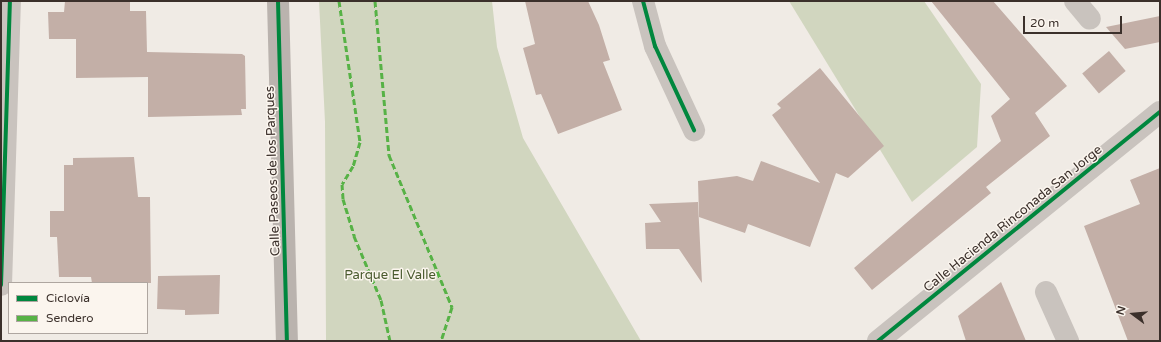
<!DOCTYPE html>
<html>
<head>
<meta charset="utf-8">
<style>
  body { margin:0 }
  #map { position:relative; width:1161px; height:342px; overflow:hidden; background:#f0ebe5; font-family:"Varela Round",sans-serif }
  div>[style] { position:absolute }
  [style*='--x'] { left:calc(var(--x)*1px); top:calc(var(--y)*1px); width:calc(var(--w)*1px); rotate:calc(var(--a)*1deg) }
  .green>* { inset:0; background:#d1d6bf }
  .building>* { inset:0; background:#c3afa7; transform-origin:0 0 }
  .street>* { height:22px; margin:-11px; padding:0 11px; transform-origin:11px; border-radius:11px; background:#c9c3be }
  .secondary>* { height:22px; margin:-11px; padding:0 11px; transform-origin:11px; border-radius:11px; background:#bab3ae }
  .quiet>* { height:3px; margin-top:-1.5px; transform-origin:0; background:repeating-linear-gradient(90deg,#57b246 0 6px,transparent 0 9px) }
  .cycleway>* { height:4px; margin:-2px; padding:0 2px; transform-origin:2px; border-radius:2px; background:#00873e }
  span { translate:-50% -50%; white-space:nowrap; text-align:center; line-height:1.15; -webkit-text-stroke:3px #fbf5ee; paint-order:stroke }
  .street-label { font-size:13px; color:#3b302b }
  .park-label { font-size:13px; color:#4a5a2e }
  .frame { position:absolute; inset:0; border:2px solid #3b302b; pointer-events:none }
  .legend { position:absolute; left:8px; top:282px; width:140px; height:52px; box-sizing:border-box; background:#fbf5ee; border:1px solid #aea6a0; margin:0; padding:5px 7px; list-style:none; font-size:12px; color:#3b302b }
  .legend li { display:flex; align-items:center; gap:8px; height:20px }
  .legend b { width:20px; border:1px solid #aea6a0 }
  .north { position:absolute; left:1113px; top:294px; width:40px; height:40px; -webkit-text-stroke:3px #fbf5ee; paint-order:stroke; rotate:286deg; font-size:11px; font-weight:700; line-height:16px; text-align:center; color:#3b302b }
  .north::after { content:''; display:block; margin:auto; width:14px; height:18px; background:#3b302b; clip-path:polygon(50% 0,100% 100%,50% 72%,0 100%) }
  .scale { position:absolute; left:1023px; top:16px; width:99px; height:18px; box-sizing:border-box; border:2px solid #3b302b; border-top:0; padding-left:5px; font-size:12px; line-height:14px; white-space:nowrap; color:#3b302b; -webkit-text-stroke:3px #fbf5ee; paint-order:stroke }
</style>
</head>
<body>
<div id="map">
  <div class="green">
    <div style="clip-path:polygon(319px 1px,492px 1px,497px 47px,523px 138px,641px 341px,326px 341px,325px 122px)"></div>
    <div style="clip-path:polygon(789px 1px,924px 1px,981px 84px,977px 147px,912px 202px)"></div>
  </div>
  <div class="building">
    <div style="clip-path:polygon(65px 1px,130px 1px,130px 11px,146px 11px,147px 52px,242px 54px,245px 56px,246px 109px,241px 109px,242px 115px,148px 117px,148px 77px,76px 78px,76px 39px,49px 39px,48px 12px,64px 12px)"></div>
    <div style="clip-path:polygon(525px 1px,588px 1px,599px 25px,610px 60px,603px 62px,622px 110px,558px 134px,541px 94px,536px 95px,523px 48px,535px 44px)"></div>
    <div style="clip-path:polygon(931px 1px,993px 1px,1067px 86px,1035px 113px,1050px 136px,986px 187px,991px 193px,872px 290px,854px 268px,1001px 141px,991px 116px,1010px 99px)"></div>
    <div style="clip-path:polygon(1160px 16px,1160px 42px,1125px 49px,1106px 27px)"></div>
    <div style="left:1109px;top:51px;width:26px;height:35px;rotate:50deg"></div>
    <div style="clip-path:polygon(820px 68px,884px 146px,848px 178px,836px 173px,810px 247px,748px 224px,745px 233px,699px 217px,698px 181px,737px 176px,753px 181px,761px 161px,820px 183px,772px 115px,781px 108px,777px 104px)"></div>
    <div style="clip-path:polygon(134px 157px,138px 197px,150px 197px,151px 283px,92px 283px,91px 277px,59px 277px,57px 237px,50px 237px,50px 211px,64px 211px,64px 165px,73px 165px,73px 158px)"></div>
    <div style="clip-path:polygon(1160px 168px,1160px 341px,1128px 341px,1084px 226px,1140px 204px,1130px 180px)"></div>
    <div style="clip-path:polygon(698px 202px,702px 283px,679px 249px,646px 249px,645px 223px,661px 222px,649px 204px)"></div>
    <div style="clip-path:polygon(220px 275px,219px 314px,185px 315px,185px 310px,157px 309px,158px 276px)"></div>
    <div style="clip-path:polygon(1001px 282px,1026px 341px,966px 341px,958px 316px)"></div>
  </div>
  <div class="street">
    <div style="--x:643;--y:1;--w:47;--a:75.1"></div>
    <div style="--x:655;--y:46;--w:93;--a:65.1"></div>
    <div style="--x:1075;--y:1;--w:23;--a:50"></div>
    <div style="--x:1;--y:285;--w:284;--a:-88.2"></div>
    <div style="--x:1046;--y:292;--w:54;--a:65.8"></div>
    <div style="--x:878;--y:341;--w:363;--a:-39.1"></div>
  </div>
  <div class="secondary">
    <div style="--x:278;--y:1;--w:340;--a:88.5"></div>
  </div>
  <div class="quiet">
    <div style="--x:339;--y:1;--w:143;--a:81.5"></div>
    <div style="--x:360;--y:142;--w:25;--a:106"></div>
    <div style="--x:353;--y:166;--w:21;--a:121"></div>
    <div style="--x:342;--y:184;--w:15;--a:86"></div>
    <div style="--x:343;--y:199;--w:39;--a:73"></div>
    <div style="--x:354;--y:236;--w:69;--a:67.1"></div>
    <div style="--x:381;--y:300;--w:42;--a:77.6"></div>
    <div style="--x:375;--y:1;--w:155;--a:84.8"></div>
    <div style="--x:389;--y:155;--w:165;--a:67.5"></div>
    <div style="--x:452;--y:307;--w:36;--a:108"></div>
  </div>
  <div class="cycleway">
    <div style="--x:278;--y:1;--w:340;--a:88.5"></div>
    <div style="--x:643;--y:1;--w:47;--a:75.1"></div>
    <div style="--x:655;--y:46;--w:93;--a:65.1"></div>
    <div style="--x:1;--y:285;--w:284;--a:-88.2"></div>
    <div style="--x:878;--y:341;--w:363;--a:-39.1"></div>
  </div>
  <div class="street-label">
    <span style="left:273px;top:171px;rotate:-92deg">Calle Paseos de los Parques</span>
    <span style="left:1013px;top:219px;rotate:-39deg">Calle Hacienda Rinconada San Jorge</span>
  </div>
  <div class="park-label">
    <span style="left:390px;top:275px">Parque El Valle</span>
  </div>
  <div class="frame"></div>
  <ul class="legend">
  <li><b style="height:5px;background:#00873e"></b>Ciclovía</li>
  <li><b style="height:5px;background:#57b246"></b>Sendero</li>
  </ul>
  <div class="north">N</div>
  <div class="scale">20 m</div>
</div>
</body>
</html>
